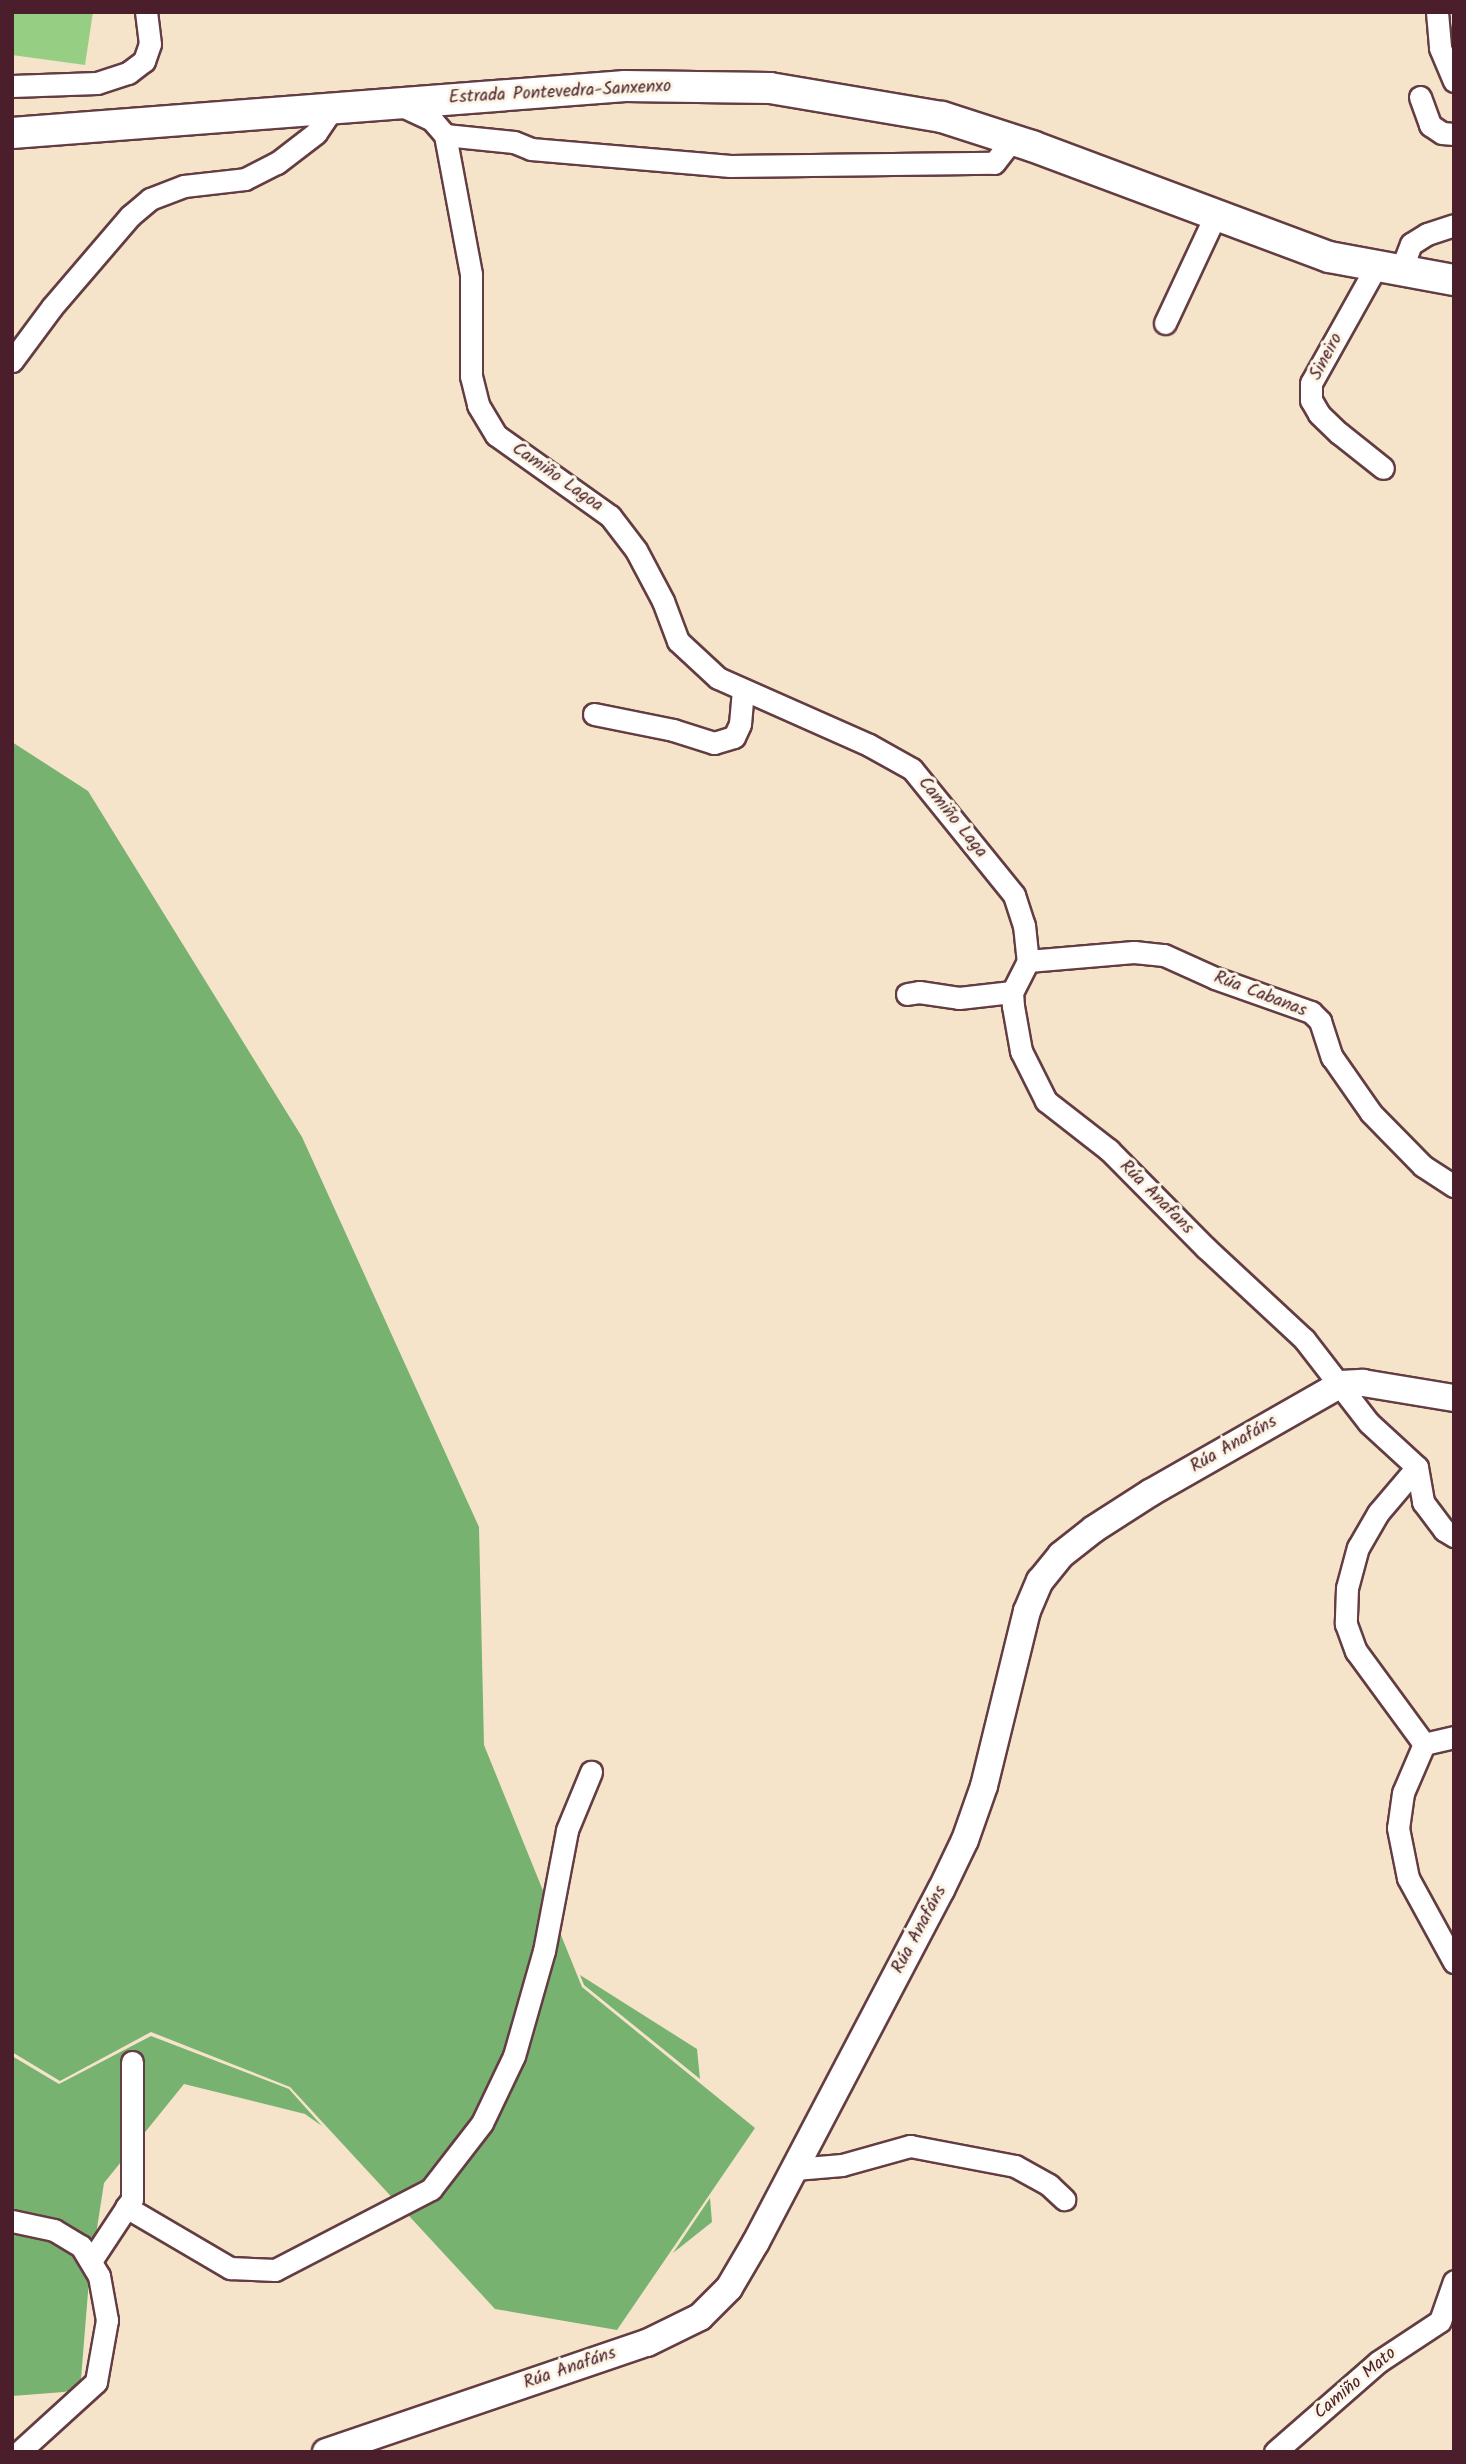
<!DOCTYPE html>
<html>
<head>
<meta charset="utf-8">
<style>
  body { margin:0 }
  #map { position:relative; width:1466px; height:2464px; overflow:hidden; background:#f6e4ca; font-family:Kalam,sans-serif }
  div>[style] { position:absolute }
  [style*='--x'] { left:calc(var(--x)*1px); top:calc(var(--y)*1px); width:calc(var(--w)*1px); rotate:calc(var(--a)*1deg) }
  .green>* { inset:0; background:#96cf83 }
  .forest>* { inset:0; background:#78b271 }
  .roads { filter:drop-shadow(2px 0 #643d43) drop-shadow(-2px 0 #643d43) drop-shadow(0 2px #643d43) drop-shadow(0 -2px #643d43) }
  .minor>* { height:21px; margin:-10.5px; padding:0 10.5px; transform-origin:10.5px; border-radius:10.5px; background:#fff }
  .tertiary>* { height:26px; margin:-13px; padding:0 13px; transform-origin:13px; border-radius:13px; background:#fff }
  .secondary>* { height:30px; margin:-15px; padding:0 15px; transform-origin:15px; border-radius:15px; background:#fff }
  span { translate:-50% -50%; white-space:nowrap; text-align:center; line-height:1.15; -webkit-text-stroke:6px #fcf5e5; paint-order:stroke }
  .street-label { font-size:18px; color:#4a1f2b }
  .frame { position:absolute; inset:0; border:14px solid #4a1f2b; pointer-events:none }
</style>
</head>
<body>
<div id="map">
  <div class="green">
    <div style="clip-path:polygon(12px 12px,93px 12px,85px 65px,12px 55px)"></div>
  </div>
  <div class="forest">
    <div style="clip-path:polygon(12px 742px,88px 791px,302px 1137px,479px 1527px,484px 1745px,582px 1987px,755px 2128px,617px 2330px,495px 2309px,290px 2087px,151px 2032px,60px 2081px,12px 2052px)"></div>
    <div style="clip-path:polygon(580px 1975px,697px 2049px,700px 2079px,584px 1985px)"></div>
    <div style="clip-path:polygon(151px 2036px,289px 2089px,322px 2126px,305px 2114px,184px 2084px,104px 2183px,89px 2280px,81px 2379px,75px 2389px,64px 2392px,12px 2396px,12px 2056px,59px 2084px)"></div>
    <div style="clip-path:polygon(710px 2198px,712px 2222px,673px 2253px)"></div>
  </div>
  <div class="roads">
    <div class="minor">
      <div style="--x:1437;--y:12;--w:36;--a:85"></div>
      <div style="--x:1440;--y:48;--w:36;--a:67"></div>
      <div style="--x:12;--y:86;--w:85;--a:-2"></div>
      <div style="--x:97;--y:83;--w:33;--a:-18"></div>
      <div style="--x:128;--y:73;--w:20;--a:-37"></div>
      <div style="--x:144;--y:61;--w:18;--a:-71"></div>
      <div style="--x:150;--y:44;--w:32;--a:-97"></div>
      <div style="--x:1420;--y:97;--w:30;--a:70"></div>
      <div style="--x:1430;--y:125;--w:14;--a:34"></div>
      <div style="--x:1442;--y:133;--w:12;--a:5"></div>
      <div style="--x:400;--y:105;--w:35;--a:25"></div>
      <div style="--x:432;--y:120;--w:20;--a:49"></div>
      <div style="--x:445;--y:135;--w:141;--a:79.4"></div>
      <div style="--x:471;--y:274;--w:102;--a:90"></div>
      <div style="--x:471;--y:376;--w:30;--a:76"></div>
      <div style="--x:478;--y:405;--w:35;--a:59"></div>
      <div style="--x:496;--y:435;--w:140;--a:35.4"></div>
      <div style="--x:610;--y:516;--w:43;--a:52.6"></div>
      <div style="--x:636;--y:550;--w:58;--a:62.1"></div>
      <div style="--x:663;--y:601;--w:43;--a:69.4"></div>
      <div style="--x:678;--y:641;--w:54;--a:42.8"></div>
      <div style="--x:718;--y:678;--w:165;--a:23.9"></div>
      <div style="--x:869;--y:745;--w:49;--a:29.2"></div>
      <div style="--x:912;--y:769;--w:162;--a:51"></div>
      <div style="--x:1014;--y:895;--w:32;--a:72"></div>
      <div style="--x:1024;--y:925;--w:36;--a:84"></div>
      <div style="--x:445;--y:135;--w:69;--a:5.8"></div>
      <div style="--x:514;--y:142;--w:18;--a:22"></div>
      <div style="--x:531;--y:149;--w:200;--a:4.9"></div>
      <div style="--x:730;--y:166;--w:264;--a:-0.7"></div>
      <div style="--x:994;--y:163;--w:29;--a:-52"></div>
      <div style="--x:1377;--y:265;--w:135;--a:119.2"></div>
      <div style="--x:1311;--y:383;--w:17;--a:90"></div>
      <div style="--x:1311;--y:400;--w:16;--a:60"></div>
      <div style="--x:1319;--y:414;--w:28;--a:44"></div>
      <div style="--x:1339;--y:433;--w:56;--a:38.5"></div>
      <div style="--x:1401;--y:270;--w:28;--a:-69"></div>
      <div style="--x:1411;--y:244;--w:19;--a:-32"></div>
      <div style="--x:1427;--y:234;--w:28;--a:-18"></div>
      <div style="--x:1165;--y:323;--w:120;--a:-64.9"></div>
      <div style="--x:12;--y:361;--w:67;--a:-53.5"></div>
      <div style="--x:52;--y:307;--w:120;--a:-49.4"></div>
      <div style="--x:130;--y:216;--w:26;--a:-40"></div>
      <div style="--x:150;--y:199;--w:36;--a:-21"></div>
      <div style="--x:184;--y:186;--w:61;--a:-6.5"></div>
      <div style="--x:245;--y:179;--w:36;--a:-27"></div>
      <div style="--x:277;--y:163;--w:49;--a:-37.6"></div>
      <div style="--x:316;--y:133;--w:29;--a:-56"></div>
      <div style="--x:594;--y:714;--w:81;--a:11.4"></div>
      <div style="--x:673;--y:730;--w:43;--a:17.6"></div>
      <div style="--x:714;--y:743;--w:21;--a:-17"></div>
      <div style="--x:734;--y:737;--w:14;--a:-65"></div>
      <div style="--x:740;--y:724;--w:34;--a:-85"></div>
      <div style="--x:1028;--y:961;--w:35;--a:117"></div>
      <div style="--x:1012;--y:992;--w:14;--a:86"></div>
      <div style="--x:1013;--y:1006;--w:46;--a:79.9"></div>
      <div style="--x:1021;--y:1051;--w:56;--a:63.4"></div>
      <div style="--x:1046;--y:1101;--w:80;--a:37.9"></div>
      <div style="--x:1109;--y:1150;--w:138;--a:45.3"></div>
      <div style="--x:1206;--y:1248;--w:134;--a:42.9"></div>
      <div style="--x:1304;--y:1339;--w:106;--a:52.3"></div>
      <div style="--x:1369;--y:1423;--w:65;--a:42.5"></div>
      <div style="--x:1417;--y:1467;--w:36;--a:80"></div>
      <div style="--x:1423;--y:1502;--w:35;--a:53"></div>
      <div style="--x:1444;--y:1530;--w:12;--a:31"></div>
      <div style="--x:1028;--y:961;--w:106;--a:-4.9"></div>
      <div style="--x:1134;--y:952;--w:30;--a:6"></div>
      <div style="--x:1164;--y:955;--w:56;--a:24.3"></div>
      <div style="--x:1215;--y:978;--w:102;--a:19.5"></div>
      <div style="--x:1311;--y:1012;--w:13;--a:45"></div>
      <div style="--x:1320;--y:1021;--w:38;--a:72"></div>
      <div style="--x:1332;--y:1057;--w:68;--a:55.1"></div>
      <div style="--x:1371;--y:1113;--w:74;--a:45.5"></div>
      <div style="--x:1423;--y:1166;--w:37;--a:33"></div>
      <div style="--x:907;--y:994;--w:12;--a:-9"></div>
      <div style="--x:919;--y:992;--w:40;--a:8.5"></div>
      <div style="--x:959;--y:998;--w:53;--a:-6.5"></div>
      <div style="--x:1417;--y:1467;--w:60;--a:130.3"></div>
      <div style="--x:1378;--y:1513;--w:39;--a:120"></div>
      <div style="--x:1358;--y:1547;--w:42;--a:105"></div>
      <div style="--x:1347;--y:1588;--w:36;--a:92"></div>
      <div style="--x:1346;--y:1624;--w:29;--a:70"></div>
      <div style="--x:1356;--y:1651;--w:115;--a:53.8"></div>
      <div style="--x:1424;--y:1744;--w:53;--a:113.2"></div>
      <div style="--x:1403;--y:1793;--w:35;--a:98"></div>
      <div style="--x:1398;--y:1828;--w:51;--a:78.7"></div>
      <div style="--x:1408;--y:1878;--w:96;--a:61.3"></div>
      <div style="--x:1424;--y:1744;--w:31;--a:-13"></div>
      <div style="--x:795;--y:2169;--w:47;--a:-4.9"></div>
      <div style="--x:842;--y:2165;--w:71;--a:-15.6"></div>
      <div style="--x:910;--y:2146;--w:107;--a:10.8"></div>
      <div style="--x:1015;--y:2166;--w:39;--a:29"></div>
      <div style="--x:1049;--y:2185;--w:21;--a:43"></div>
      <div style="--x:126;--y:2207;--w:121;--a:30.4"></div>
      <div style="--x:230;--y:2268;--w:45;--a:2.5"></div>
      <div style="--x:275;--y:2270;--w:176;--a:-27.4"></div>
      <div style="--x:431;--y:2189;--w:83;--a:-52.3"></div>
      <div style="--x:482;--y:2123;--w:74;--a:-64.5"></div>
      <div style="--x:514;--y:2056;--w:109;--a:-74.1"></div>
      <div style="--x:544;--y:1951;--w:123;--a:-79.2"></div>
      <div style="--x:567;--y:1830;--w:63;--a:-67.5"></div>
      <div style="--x:12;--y:2221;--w:43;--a:12.1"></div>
      <div style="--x:54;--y:2230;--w:31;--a:31"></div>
      <div style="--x:81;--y:2246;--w:35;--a:59"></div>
      <div style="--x:99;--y:2276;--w:45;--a:79.7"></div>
      <div style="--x:107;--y:2320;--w:63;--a:100.1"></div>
      <div style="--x:96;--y:2382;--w:104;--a:137.7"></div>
      <div style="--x:91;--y:2261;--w:74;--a:-56.5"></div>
      <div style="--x:132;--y:2199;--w:137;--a:-90"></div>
      <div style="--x:1275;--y:2452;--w:137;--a:-41.1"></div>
      <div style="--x:1378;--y:2362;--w:74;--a:-33.5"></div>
      <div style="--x:1440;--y:2321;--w:42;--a:-70.7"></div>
    </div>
    <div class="tertiary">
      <div style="--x:326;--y:2452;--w:339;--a:-18.8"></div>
      <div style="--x:647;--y:2343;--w:59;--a:-26.1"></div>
      <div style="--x:700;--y:2317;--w:41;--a:-45"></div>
      <div style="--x:729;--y:2288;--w:53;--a:-59.6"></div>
      <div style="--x:756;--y:2242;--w:398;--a:-62.3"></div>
      <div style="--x:941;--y:1890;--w:55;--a:-64.4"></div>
      <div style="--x:965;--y:1840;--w:57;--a:-70.6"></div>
      <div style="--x:984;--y:1786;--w:180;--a:-76.2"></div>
      <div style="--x:1027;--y:1611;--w:33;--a:-67"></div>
      <div style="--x:1040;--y:1581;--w:33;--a:-51"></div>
      <div style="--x:1061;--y:1555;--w:42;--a:-38.2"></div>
      <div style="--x:1094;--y:1529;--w:67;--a:-32.7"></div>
      <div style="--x:1150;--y:1493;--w:220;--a:-29.7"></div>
      <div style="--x:1341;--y:1384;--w:22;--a:-3"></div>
      <div style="--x:1363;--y:1383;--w:92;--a:9.4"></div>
    </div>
    <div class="secondary">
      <div style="--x:12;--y:133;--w:615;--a:-4.38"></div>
      <div style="--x:625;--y:86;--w:145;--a:0.8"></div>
      <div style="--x:770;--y:88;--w:174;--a:9.6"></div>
      <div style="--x:942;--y:117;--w:95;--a:17.9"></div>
      <div style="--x:1032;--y:146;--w:317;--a:20.5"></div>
      <div style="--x:1329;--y:257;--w:127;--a:10.4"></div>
    </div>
  </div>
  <div class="street-label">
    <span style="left:560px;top:93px;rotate:-3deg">Estrada Pontevedra-Sanxenxo</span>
    <span style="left:1327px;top:357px;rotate:-62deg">Sineiro</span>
    <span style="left:557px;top:478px;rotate:35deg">Camiño Lagoa</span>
    <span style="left:952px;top:818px;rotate:51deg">Camiño Laga</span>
    <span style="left:1260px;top:995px;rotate:21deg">Rúa Cabanas</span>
    <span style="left:1156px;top:1198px;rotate:45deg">Rúa Anafans</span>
    <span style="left:1234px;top:1445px;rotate:-30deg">Rúa Anafáns</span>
    <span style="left:920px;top:1930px;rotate:-62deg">Rúa Anafáns</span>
    <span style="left:570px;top:2369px;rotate:-19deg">Rúa Anafáns</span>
    <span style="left:1356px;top:2384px;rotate:-40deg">Camiño Mato</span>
  </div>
  <div class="frame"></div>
</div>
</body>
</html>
